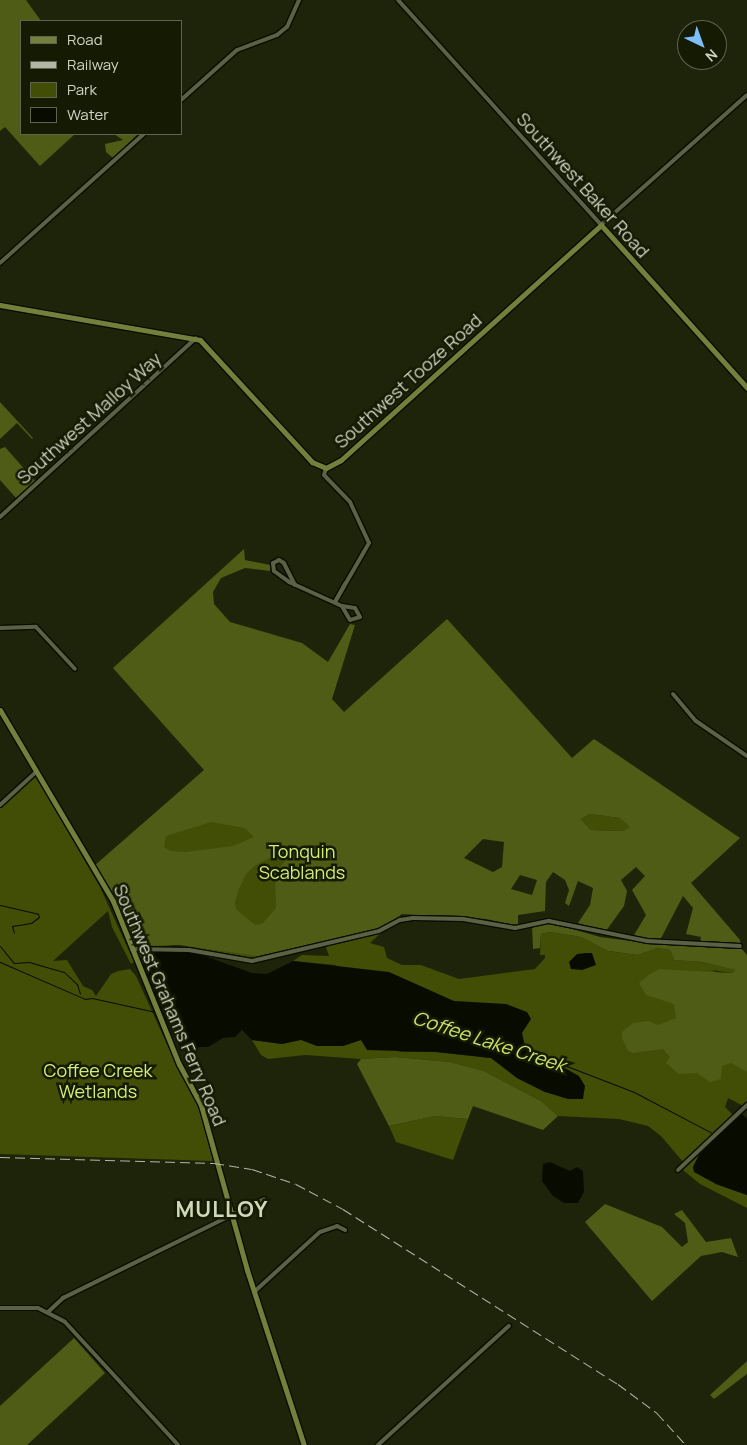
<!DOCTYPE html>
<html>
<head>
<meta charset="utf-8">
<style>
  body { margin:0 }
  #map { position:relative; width:747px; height:1445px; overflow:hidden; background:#1e2409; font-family:Manrope,sans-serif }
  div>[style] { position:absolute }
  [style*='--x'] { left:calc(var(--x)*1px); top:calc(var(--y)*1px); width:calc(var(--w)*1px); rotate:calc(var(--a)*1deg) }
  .green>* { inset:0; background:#424d05 }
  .forest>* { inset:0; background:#4f5c15 }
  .water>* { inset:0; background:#080c00 }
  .stream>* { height:1px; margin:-0.5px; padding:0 0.5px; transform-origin:0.5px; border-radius:0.5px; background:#080c00 }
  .roads { filter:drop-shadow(1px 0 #090d00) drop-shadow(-1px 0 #090d00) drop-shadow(0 1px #090d00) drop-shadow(0 -1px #090d00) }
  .minor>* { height:4px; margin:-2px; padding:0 2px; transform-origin:2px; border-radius:2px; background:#5a6144 }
  .major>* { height:5px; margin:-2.5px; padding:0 2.5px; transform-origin:2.5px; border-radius:2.5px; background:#72803c }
  .rail>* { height:1px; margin-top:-0.5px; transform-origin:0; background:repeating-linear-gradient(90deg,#b2b7a5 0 10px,transparent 0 15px) }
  span { translate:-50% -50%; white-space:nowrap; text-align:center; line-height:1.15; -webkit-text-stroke:5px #151a02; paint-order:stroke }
  .street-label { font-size:18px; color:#cfd4c4 }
  .park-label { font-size:18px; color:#d4ed77 }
  .water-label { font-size:19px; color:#cae26c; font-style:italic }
  .district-label { font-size:22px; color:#cfd8b7; font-weight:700; letter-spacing:1px }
  .legend { position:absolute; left:20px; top:20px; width:162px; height:115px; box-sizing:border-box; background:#151a02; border:1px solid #5f6450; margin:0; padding:6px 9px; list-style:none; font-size:15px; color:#cfd4c4 }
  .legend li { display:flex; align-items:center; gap:10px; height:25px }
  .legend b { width:25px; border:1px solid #5f6450 }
  .north { position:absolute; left:677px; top:20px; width:50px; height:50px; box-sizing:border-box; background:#151a02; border:1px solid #5f6450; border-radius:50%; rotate:138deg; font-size:14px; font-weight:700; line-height:20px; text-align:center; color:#cfd4c4 }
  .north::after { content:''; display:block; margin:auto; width:18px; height:22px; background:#7ebef9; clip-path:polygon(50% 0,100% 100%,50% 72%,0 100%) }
</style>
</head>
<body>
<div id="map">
  <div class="green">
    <div style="clip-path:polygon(204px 770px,433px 885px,370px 943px,384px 947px,387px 958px,402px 965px,421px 965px,459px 979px,535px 969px,545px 958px,545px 955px,540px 955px,541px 934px,550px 932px,581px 937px,608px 951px,638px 955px,657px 948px,670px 950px,674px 960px,702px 962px,735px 970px,732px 973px,711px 970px,747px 984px,747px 1108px,728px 1098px,725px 1107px,734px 1116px,684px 1163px,661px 1136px,648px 1126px,619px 1119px,558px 1116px,541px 1101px,484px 1071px,450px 1062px,395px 1057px,361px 1059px,305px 1055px,268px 1059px,261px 1055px,252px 1040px,282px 1044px,301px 1039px,317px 1046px,343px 1046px,361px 1040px,401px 1052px,436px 1052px,491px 1058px,517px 1078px,545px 1092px,561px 1069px,539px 1056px,335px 965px,293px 961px,302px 955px,329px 956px,324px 942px,256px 963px,180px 944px,152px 948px,138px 958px,118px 910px)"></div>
    <div style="clip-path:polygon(35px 775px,100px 887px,134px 962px,131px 964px,112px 927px,108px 911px,53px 961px,67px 960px,83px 986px,92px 990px,96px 996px,111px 974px,118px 971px,130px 969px,136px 976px,181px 1075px,197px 1099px,213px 1161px,0 1154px,0 807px)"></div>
    <div style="clip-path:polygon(590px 814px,620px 818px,631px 827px,623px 831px,591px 830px,581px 819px)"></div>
    <div style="clip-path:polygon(435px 1116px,468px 1119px,453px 1160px,396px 1142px,389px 1126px)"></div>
    <div style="clip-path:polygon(699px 1155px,693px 1167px,716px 1184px,747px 1195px,747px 1208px,700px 1184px,683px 1170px)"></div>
  </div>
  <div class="forest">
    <div style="clip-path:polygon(0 0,26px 0,41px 21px,21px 21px,21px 134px,75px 134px,40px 166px,5px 127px,0 131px)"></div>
    <div style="clip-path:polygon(114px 134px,137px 135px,113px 158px,106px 152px,105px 144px,123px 140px)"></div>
    <div style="clip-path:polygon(0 402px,33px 438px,32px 439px,17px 423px,0 439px)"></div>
    <div style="clip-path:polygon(5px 447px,35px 481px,16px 498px,0 480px,0 449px)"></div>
    <div style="clip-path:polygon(evenodd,244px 549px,245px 560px,270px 565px,270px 571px,245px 568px,221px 578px,213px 592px,214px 604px,230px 622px,302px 643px,328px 662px,350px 624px,355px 625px,332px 699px,344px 712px,447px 619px,572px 758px,594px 739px,740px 838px,691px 883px,740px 940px,740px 947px,747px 955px,747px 1072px,731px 1063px,722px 1066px,721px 1079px,710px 1082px,697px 1073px,679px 1074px,666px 1063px,670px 1057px,663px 1049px,633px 1053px,628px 1051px,622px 1038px,622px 1032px,633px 1023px,649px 1021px,658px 1025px,676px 1018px,674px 1004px,646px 995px,639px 983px,650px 974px,660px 969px,732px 973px,735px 970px,702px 962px,674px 960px,670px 950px,657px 948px,638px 955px,608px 951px,581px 937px,550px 932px,541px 934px,540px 948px,533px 949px,532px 925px,545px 921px,600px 937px,654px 944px,634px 935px,646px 915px,632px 890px,645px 876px,636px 867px,621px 880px,627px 891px,624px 906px,606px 931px,578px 923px,590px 905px,593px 888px,578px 881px,569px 906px,565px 903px,569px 890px,565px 880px,553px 872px,546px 882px,545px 911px,518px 915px,518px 926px,486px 919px,402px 914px,378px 930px,258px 956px,179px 945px,133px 946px,94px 866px,204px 770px,113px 668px,244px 549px,590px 814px,620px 818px,630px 827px,623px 831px,591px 830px,581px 819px,590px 814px,244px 549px,211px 822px,245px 828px,254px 837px,233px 846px,186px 852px,171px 851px,164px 847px,166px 836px,211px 822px,244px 549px,483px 839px,504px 842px,502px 867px,493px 872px,464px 858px,483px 839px,244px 549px,285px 850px,289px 855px,275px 875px,276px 908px,262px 924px,255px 925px,236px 909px,235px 902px,239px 889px,246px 874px,256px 865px,285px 850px,244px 549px,520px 875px,537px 880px,532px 895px,511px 889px,520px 875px,244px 549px,683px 896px,693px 908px,686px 934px,701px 937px,700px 944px,658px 944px,683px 896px)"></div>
    <div style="clip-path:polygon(395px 1057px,450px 1062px,484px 1071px,541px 1101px,558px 1116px,543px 1130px,473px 1106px,468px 1119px,435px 1116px,389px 1126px,357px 1064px,361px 1059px)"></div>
    <div style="clip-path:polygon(605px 1204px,662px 1227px,682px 1247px,688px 1242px,685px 1223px,674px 1214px,682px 1210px,706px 1242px,731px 1238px,738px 1257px,722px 1252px,701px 1256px,652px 1301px,585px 1222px)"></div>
    <div style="clip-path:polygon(74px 1338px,105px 1373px,27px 1445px,0 1445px,0 1406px)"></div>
    <div style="clip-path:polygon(747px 1361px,747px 1374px,714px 1399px,710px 1395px)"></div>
  </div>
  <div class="water">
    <div style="clip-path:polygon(163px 951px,191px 951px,252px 973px,267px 974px,293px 961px,389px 972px,454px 1001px,506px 1004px,527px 1012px,531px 1019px,522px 1033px,525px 1046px,579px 1076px,585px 1086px,583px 1099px,568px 1099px,545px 1092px,517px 1078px,491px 1058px,436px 1052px,367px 1050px,361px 1040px,343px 1046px,317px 1046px,301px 1040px,282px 1044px,252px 1040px,242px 1030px,235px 1037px,223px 1038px,208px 1047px,199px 1047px,197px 1051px,189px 1054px,179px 1045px,161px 1012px,142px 963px,149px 955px)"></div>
    <div style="clip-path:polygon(586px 953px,592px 953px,596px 965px,582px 970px,571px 969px,569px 962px,577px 954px)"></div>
    <div style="clip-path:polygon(741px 1113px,747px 1119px,747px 1195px,716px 1184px,694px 1172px,693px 1167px,699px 1155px)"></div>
    <div style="clip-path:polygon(550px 1162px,570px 1171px,577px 1167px,583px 1171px,584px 1192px,578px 1203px,564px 1203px,553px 1196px,542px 1181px,543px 1164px)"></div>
  </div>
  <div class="stream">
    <div style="--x:0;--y:905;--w:39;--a:13"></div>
    <div style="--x:38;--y:914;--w:3;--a:72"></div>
    <div style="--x:39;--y:917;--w:10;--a:143"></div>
    <div style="--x:31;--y:923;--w:19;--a:171"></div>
    <div style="--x:12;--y:926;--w:7;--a:74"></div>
    <div style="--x:0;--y:946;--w:22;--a:51"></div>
    <div style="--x:14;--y:963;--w:15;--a:-4"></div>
    <div style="--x:29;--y:962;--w:36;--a:16"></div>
    <div style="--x:64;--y:972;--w:18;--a:43"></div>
    <div style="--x:77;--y:984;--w:10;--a:73"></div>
    <div style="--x:0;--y:962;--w:93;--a:23.5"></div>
    <div style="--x:85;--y:999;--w:7;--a:-8"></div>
    <div style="--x:92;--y:998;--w:65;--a:12.5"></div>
    <div style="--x:538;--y:1055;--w:103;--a:21.1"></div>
    <div style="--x:634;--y:1092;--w:90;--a:27.7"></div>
  </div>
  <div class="roads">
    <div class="minor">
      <div style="--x:398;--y:0;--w:303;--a:47.9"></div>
      <div style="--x:601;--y:225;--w:195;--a:-41.7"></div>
      <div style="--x:181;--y:100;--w:75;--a:-41.8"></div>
      <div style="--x:237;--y:50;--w:43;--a:-20.6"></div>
      <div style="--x:277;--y:35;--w:13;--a:-39"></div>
      <div style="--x:287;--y:27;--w:30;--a:-66"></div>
      <div style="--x:0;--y:263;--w:193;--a:-41.9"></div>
      <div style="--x:326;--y:468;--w:7;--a:106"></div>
      <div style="--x:324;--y:475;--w:37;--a:46"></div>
      <div style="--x:350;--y:502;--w:45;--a:65.1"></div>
      <div style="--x:369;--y:543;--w:68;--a:120"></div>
      <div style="--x:0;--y:517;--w:265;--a:-42.4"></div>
      <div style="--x:295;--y:585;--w:25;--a:-117"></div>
      <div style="--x:284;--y:563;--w:6;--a:-149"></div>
      <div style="--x:279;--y:560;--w:7;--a:153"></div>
      <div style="--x:273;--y:563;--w:8;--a:83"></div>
      <div style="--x:274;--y:571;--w:19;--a:36"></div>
      <div style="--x:289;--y:582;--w:58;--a:24.4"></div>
      <div style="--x:335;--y:602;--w:21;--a:-61"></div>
      <div style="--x:342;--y:606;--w:13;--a:9"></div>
      <div style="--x:355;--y:608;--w:10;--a:61"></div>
      <div style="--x:360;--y:617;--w:10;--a:163"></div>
      <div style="--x:350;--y:620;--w:16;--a:-120"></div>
      <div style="--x:0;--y:628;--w:36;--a:-2"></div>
      <div style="--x:36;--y:627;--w:57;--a:47.1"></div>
      <div style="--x:673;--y:694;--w:35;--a:50"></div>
      <div style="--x:696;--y:721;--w:62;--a:34.5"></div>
      <div style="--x:0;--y:805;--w:49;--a:-42.5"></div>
      <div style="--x:132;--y:949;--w:57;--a:1"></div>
      <div style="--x:189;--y:950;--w:64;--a:9.9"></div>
      <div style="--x:252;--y:961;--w:130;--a:-13.3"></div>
      <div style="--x:379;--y:931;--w:24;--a:-28"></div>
      <div style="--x:400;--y:920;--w:13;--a:-9"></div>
      <div style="--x:413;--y:918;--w:50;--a:1.1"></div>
      <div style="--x:463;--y:919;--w:53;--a:9.8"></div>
      <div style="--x:515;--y:928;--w:35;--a:-12"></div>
      <div style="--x:549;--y:921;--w:100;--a:11.5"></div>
      <div style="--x:647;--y:941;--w:93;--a:3.1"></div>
      <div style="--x:678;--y:1170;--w:95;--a:-43.3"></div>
      <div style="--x:254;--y:1292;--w:89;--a:-42.3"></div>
      <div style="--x:320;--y:1232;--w:18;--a:-19"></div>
      <div style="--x:337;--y:1226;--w:9;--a:27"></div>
      <div style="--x:0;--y:1308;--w:38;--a:0"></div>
      <div style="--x:38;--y:1308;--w:30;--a:27"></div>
      <div style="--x:65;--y:1322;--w:167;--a:47.4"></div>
      <div style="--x:48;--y:1312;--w:21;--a:-43"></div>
      <div style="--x:63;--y:1298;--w:224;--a:-26.2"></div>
      <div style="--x:378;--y:1445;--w:177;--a:-42.3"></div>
    </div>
    <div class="major">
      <div style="--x:0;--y:305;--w:203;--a:9.9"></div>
      <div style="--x:200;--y:340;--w:166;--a:47.4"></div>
      <div style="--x:312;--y:462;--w:15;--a:23"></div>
      <div style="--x:326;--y:468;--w:17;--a:-28"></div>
      <div style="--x:341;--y:460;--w:350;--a:-42.1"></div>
      <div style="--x:601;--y:225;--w:219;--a:48.1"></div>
      <div style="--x:0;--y:710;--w:222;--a:59.4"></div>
      <div style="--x:113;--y:901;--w:176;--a:68"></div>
      <div style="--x:179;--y:1064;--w:47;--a:61.8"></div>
      <div style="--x:201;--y:1105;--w:171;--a:74.4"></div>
      <div style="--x:247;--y:1270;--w:184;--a:72"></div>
    </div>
  </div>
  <div class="rail">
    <div style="--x:0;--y:1157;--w:214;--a:1.6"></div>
    <div style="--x:214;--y:1163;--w:38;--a:9"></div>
    <div style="--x:252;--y:1169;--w:46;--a:18.8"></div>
    <div style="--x:296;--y:1184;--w:53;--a:28"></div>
    <div style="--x:343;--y:1209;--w:326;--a:32.5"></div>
    <div style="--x:618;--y:1384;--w:49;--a:36.6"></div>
    <div style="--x:657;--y:1413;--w:43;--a:47.8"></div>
  </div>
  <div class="street-label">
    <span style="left:583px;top:185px;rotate:48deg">Southwest Baker Road</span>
    <span style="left:408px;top:381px;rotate:-42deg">Southwest Tooze Road</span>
    <span style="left:89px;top:418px;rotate:-42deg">Southwest Malloy Way</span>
    <span style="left:170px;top:1005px;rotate:67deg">Southwest Grahams Ferry Road</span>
  </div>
  <div class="park-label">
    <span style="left:302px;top:862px">Tonquin<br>Scablands</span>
    <span style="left:98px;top:1081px">Coffee Creek<br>Wetlands</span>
  </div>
  <div class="water-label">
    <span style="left:489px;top:1042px;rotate:18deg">Coffee Lake Creek</span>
  </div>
  <div class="district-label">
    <span style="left:222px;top:1210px">MULLOY</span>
  </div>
  <ul class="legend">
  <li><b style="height:6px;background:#72803c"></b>Road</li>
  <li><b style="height:6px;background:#b2b7a5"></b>Railway</li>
  <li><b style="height:14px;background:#424d05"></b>Park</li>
  <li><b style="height:14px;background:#080c00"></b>Water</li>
  </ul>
  <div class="north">N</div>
</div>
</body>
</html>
